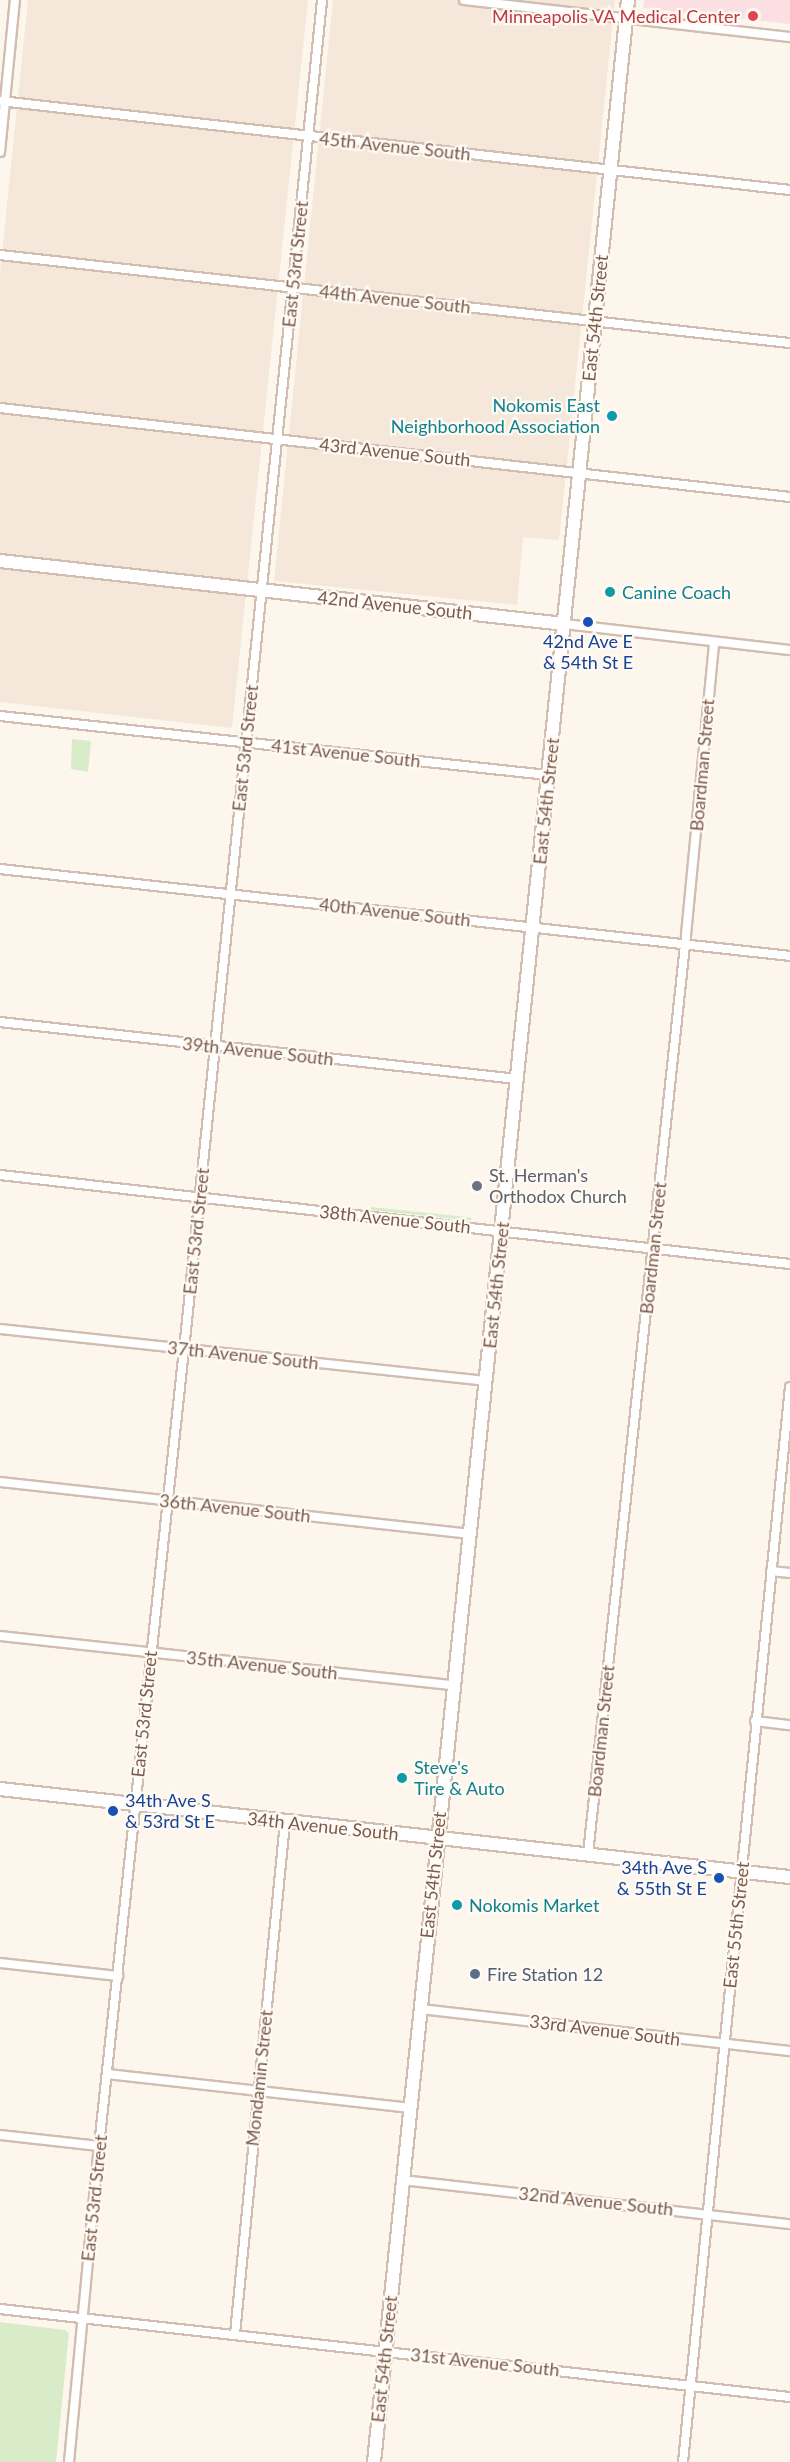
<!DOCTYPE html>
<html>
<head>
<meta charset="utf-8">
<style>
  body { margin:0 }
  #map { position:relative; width:790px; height:2462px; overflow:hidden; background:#fdf6ec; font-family:Lato,sans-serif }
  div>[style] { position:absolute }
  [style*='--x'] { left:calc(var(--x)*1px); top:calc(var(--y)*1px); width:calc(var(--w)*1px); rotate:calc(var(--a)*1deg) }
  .residential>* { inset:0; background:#f5e8da }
  .medical>* { inset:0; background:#fbdfe3 }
  .green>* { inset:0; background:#d8ecc9; transform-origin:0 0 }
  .roads { filter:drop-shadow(2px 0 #d1beb0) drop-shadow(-2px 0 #d1beb0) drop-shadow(0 2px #d1beb0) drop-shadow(0 -2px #d1beb0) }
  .street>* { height:8px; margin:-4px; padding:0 4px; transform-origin:4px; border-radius:4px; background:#fff }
  .secondary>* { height:12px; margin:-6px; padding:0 6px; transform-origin:6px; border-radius:6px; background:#fff }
  .dots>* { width:16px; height:16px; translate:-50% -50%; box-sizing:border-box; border:3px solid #fffaf3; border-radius:50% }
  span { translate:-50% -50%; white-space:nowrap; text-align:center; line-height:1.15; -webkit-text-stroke:4.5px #fffaf3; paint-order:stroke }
  .health-label { font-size:18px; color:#be3a42 }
  .right { translate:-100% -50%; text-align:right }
  .street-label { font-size:18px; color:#7a5c4d }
  .culture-label { font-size:18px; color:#0d838f }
  .left { translate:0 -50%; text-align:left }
  .transit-label { font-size:18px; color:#164399 }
  .worship-label { font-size:18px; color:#5b616d }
  .service-label { font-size:18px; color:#4e5e75 }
</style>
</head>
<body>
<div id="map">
  <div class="residential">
    <div style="clip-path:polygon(28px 0,308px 0,232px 728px,0 702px,0 273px)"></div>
    <div style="clip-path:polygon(333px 0,615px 0,559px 540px,523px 537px,517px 605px,274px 581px)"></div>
  </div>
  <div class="medical">
    <div style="clip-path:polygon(644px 0,790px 0,790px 24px,643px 8px)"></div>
  </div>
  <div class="green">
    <div style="clip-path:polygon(72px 739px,91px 741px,88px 772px,71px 769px)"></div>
    <div style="left:371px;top:1207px;width:101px;height:3px;rotate:6deg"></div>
    <div style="clip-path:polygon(0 2322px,65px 2330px,69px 2333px,56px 2462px,0 2462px)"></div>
  </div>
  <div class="roads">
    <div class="street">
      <div style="--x:464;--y:0;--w:328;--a:6.5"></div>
      <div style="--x:0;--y:101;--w:795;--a:6.43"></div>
      <div style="--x:0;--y:152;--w:153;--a:-84.4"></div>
      <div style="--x:0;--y:255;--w:795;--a:6.36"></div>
      <div style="--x:0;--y:408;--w:795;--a:6.43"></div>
      <div style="--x:564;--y:624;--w:227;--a:6.6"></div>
      <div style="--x:0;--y:716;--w:551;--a:6.15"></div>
      <div style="--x:0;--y:869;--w:795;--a:6.28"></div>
      <div style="--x:0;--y:1022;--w:520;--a:6.29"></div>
      <div style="--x:0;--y:1175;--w:795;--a:6.43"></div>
      <div style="--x:0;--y:1329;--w:489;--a:6.1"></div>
      <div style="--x:0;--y:1482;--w:472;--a:6.3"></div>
      <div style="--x:771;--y:1571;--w:19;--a:6"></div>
      <div style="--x:0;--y:1636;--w:456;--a:6.2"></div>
      <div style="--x:755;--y:1721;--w:35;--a:7"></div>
      <div style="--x:588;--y:1854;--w:924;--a:-83.91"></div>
      <div style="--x:686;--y:935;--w:294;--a:-84.5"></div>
      <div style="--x:0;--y:1963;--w:119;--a:6.3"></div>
      <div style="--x:420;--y:2009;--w:372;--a:6.5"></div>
      <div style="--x:107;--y:2074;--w:304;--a:6.4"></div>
      <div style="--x:0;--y:2135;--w:100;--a:6.3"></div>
      <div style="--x:402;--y:2180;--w:390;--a:6.5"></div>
      <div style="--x:0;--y:2309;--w:795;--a:6.36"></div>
      <div style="--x:235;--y:2334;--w:514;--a:-84.42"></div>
      <div style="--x:69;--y:2462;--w:317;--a:-84.6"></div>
      <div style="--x:99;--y:2146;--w:811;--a:-83.91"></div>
      <div style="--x:185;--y:1340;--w:1347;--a:-84.16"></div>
      <div style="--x:683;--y:2462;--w:1080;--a:-84.32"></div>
    </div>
    <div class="secondary">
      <div style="--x:0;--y:561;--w:568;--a:6.37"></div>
      <div style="--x:0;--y:1789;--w:795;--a:6.36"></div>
      <div style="--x:374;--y:2462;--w:2475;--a:-84.11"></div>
    </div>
  </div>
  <div class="dots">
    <div style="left:753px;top:16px;background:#e0444e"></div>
    <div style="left:612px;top:416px;background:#0f9aa8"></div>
    <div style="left:610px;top:592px;background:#0f9aa8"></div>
    <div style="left:588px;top:622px;background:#1a4fb4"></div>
    <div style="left:477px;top:1186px;background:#6b7280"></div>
    <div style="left:402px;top:1778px;background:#0f9aa8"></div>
    <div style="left:113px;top:1811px;background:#1a4fb4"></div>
    <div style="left:719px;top:1878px;background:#1a4fb4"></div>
    <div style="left:457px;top:1905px;background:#0f9aa8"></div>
    <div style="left:475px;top:1974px;background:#5c6f8a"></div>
  </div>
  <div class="health-label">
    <span class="right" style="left:740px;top:16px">Minneapolis VA Medical Center</span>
  </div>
  <div class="street-label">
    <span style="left:395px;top:146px;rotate:6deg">45th Avenue South</span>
    <span style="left:295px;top:264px;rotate:-84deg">East 53rd Street</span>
    <span style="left:395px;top:299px;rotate:6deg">44th Avenue South</span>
    <span style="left:595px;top:318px;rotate:-84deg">East 54th Street</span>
    <span style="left:395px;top:452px;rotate:6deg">43rd Avenue South</span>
    <span style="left:395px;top:605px;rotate:6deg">42nd Avenue South</span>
    <span style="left:245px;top:748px;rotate:-84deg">East 53rd Street</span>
    <span style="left:346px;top:753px;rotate:6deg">41st Avenue South</span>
    <span style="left:702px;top:765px;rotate:-85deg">Boardman Street</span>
    <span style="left:546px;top:801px;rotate:-84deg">East 54th Street</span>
    <span style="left:395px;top:912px;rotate:6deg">40th Avenue South</span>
    <span style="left:258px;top:1051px;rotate:6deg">39th Avenue South</span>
    <span style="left:395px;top:1219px;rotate:6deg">38th Avenue South</span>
    <span style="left:196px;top:1231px;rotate:-84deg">East 53rd Street</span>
    <span style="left:653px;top:1248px;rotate:-84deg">Boardman Street</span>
    <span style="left:496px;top:1285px;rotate:-84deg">East 54th Street</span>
    <span style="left:243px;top:1355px;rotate:6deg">37th Avenue South</span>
    <span style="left:235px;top:1508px;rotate:6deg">36th Avenue South</span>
    <span style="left:262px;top:1665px;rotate:6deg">35th Avenue South</span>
    <span style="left:144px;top:1714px;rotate:-84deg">East 53rd Street</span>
    <span style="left:601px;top:1731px;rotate:-84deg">Boardman Street</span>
    <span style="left:323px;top:1826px;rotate:6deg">34th Avenue South</span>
    <span style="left:433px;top:1875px;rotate:-84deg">East 54th Street</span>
    <span style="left:736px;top:1925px;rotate:-84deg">East 55th Street</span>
    <span style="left:605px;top:2030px;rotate:7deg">33rd Avenue South</span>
    <span style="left:259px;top:2078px;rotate:-84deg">Mondamin Street</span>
    <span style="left:94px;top:2198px;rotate:-84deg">East 53rd Street</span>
    <span style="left:596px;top:2201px;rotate:6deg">32nd Avenue South</span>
    <span style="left:384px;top:2359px;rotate:-84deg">East 54th Street</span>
    <span style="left:485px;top:2362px;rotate:6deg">31st Avenue South</span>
  </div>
  <div class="culture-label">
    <span class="right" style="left:600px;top:416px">Nokomis East<br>Neighborhood Association</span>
    <span class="left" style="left:622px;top:592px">Canine Coach</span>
    <span class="left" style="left:414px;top:1778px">Steve's<br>Tire &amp; Auto</span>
    <span class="left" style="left:469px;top:1905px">Nokomis Market</span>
  </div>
  <div class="transit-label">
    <span style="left:588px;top:652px">42nd Ave E<br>&amp; 54th St E</span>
    <span class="left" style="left:125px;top:1811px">34th Ave S<br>&amp; 53rd St E</span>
    <span class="right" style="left:707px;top:1878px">34th Ave S<br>&amp; 55th St E</span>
  </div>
  <div class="worship-label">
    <span class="left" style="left:489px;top:1186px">St. Herman's<br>Orthodox Church</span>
  </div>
  <div class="service-label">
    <span class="left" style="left:487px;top:1974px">Fire Station 12</span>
  </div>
</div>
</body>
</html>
